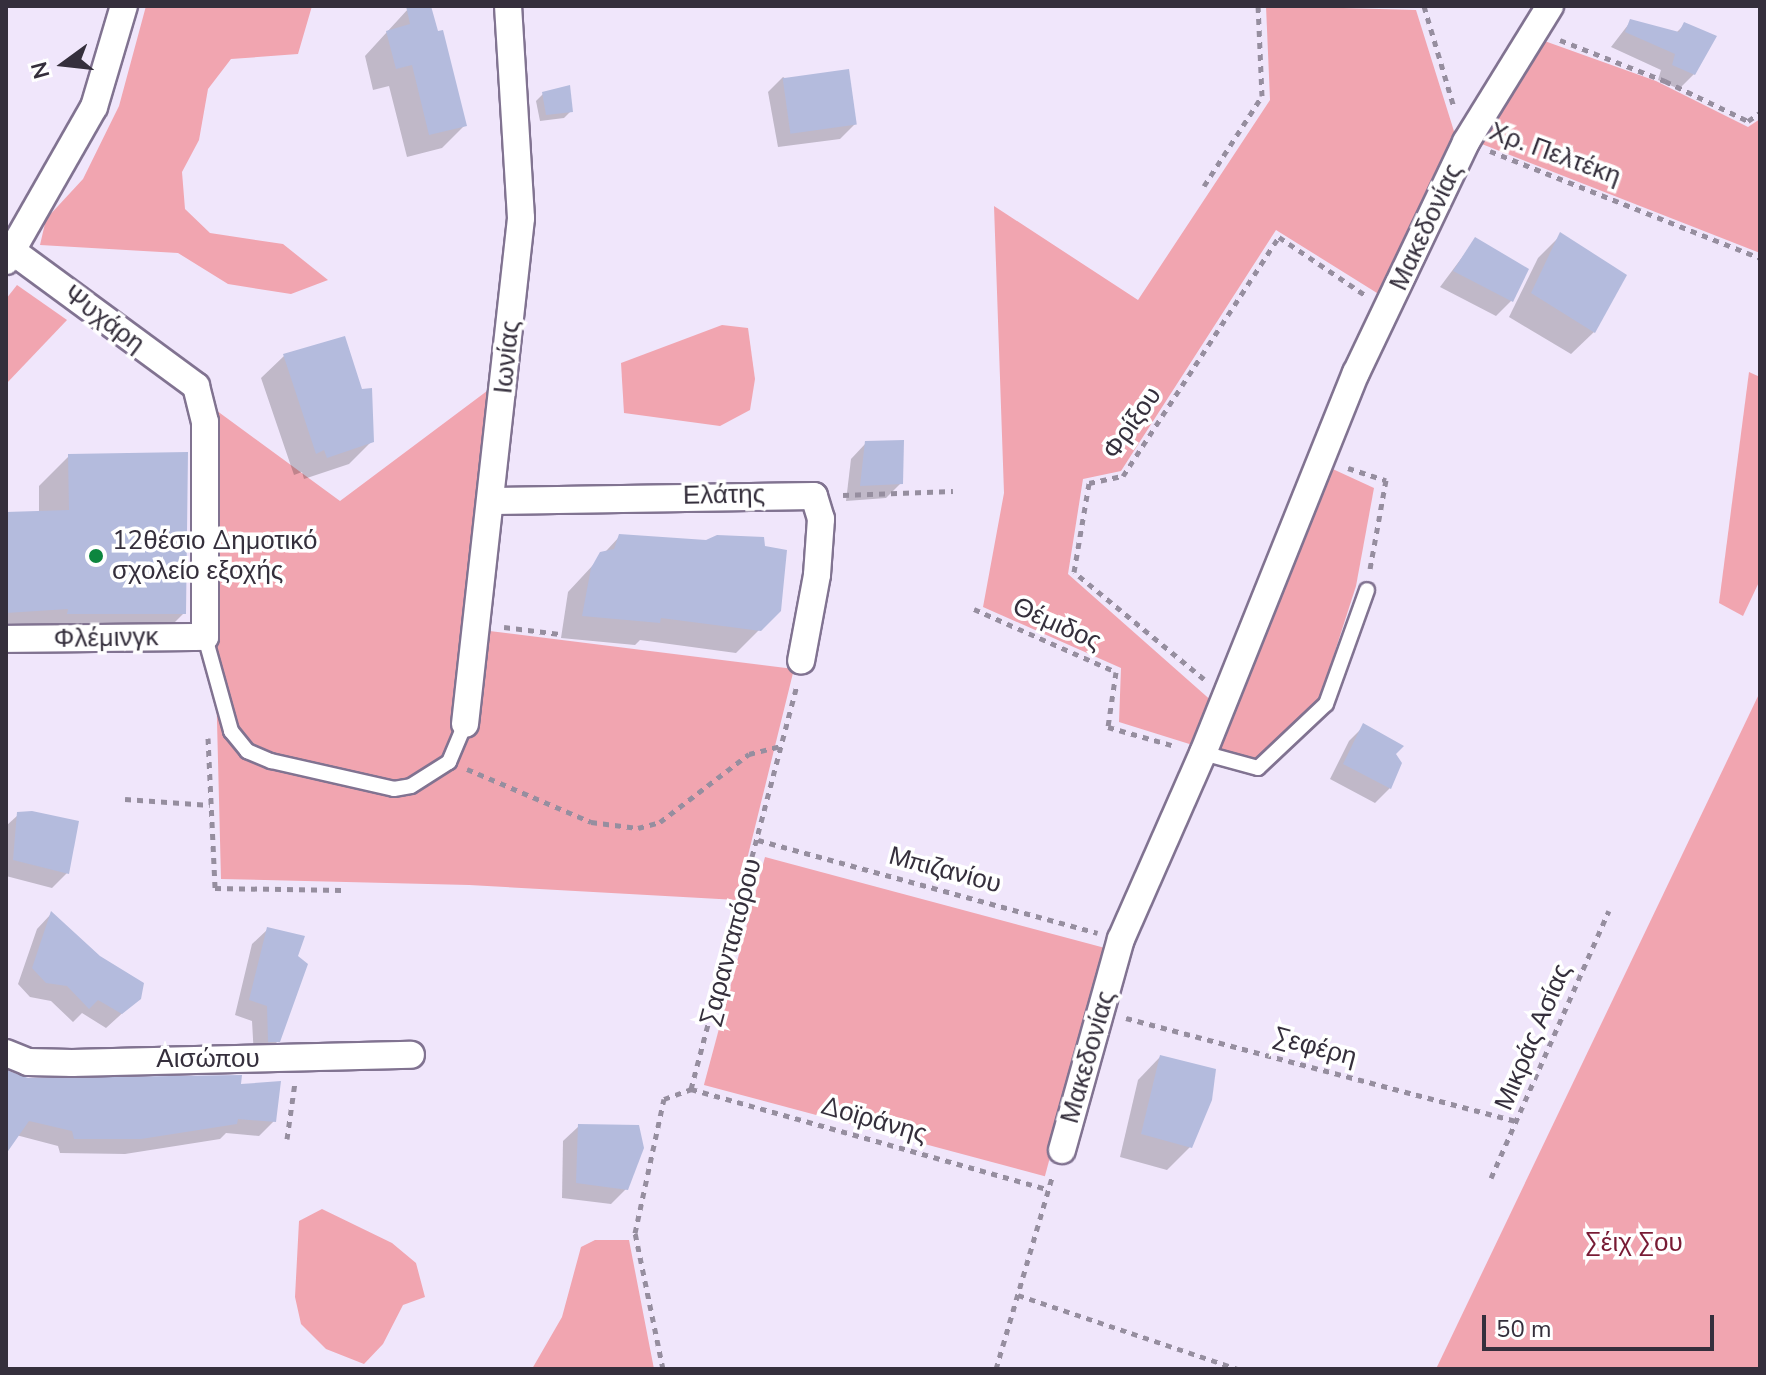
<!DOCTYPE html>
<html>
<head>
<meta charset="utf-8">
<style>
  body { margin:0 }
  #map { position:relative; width:1766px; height:1375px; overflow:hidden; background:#f0e6fb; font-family:"Nunito Sans",sans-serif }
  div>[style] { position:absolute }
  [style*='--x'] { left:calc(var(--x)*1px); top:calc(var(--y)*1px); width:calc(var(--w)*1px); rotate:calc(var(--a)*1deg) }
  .green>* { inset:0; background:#f1a5b0; transform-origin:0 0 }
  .shadow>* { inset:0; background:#0003 }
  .building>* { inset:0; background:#b4bbdd; transform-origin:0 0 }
  .path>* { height:5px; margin-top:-2.5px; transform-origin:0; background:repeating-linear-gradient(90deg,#968e9f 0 6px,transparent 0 12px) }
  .roads { filter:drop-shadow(2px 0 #817391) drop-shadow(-2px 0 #817391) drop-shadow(0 2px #817391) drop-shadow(0 -2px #817391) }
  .lane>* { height:14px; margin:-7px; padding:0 7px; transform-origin:7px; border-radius:7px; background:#fff }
  .street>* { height:26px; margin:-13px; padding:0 13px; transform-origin:13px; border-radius:13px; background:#fff }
  .dots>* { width:22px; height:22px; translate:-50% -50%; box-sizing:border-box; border:4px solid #fff; border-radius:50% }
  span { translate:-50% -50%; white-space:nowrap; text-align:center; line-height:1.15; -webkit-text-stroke:7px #fff; paint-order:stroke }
  .street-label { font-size:26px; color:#352f3c }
  .poi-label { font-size:26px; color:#352f3c }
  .left { translate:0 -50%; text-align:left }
  .park-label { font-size:26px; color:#781b34 }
  .frame { position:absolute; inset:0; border:8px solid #352f3c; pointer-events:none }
  .north { position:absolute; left:24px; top:24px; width:80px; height:80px; -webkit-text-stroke:6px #fff; paint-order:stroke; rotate:255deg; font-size:22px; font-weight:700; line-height:32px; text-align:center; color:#352f3c }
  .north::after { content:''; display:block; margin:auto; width:28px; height:36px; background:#352f3c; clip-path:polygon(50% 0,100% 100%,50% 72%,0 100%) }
  .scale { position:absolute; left:1482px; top:1315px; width:232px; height:36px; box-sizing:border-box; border:4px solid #352f3c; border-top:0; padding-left:10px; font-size:24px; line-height:28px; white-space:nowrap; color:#352f3c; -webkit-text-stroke:6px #fff; paint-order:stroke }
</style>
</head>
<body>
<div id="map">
  <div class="green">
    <div style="clip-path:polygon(146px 6px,312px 6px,298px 54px,231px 59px,208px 89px,199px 140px,182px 172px,185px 209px,210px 233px,283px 244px,328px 280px,291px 294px,228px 284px,178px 253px,40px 245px,46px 219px,83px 179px,119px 106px)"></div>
    <div style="clip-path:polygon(1266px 6px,1416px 10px,1458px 144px,1385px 298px,1276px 230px,1121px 471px,1083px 479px,1068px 574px,1214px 703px,1199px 747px,1119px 722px,1121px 668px,983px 607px,1004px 493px,994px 206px,1138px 300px,1270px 100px)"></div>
    <div style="clip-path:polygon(1539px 39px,1656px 81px,1748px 127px,1760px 119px,1760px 253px,1474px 141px)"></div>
    <div style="clip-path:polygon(17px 285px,67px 320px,6px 384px,6px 299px)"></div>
    <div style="clip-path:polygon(722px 325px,748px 328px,755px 379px,750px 410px,720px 426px,624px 413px,621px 363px)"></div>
    <div style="clip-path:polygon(1749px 372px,1760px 377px,1760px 580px,1743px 616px,1719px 603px)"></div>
    <div style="clip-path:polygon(487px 391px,495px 395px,465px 628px,794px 669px,737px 900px,469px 885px,221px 879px,209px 405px,340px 501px)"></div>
    <div style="clip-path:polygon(1324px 465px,1374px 488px,1356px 586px,1320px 698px,1255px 761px,1212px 750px)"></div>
    <div style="clip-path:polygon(1760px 692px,1760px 1369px,1436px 1369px)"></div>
    <div style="left:765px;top:857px;width:353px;height:236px;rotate:15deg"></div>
    <div style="clip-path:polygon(322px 1209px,392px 1243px,416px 1263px,425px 1297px,403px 1305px,383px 1344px,364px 1364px,326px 1349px,301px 1324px,295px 1297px,299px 1221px)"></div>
    <div style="clip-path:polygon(595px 1240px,629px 1240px,654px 1369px,532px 1369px,562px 1317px,581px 1247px)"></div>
  </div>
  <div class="shadow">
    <div style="clip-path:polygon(428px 6px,465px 125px,442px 148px,407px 157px,389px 86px,373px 90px,365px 56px,408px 9px)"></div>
    <div style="clip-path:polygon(1631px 21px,1676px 33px,1684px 25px,1694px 74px,1679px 89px,1658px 80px,1661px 70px,1611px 47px)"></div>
    <div style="clip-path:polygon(783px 77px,855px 124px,840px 139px,778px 147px,768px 92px)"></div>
    <div style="clip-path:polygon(543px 94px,571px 111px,564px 118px,540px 121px,536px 101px)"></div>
    <div style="clip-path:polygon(1561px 235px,1594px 332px,1571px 354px,1509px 317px,1538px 258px)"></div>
    <div style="clip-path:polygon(1475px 240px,1526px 269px,1511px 301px,1496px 316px,1440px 287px)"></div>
    <div style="clip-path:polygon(284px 356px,372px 441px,349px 464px,304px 479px,302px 472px,294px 475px,261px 378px)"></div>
    <div style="clip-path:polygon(866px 443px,901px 483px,886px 498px,846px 501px,851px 459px)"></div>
    <div style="clip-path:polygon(69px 456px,184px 613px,154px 643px,6px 641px,6px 514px,39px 513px,39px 486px)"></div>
    <div style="clip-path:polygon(620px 536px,706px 542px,779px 610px,736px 653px,640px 640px,635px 645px,561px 638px,568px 592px)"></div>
    <div style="clip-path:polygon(1364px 726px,1394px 754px,1390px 788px,1375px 803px,1330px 779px,1349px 741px)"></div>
    <div style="clip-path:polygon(18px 815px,67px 873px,52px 888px,6px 876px,6px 826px)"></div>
    <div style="clip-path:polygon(51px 914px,139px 998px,106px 1028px,82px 1013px,73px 1022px,51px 1001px,30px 997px,18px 984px,37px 929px)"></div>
    <div style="clip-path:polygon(268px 929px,278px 1041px,263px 1056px,254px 1057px,252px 1021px,235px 1015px,252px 944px)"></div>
    <div style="clip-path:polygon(1160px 1057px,1190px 1147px,1167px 1170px,1120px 1157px,1138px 1080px)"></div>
    <div style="clip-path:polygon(6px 1072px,27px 1080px,239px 1086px,274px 1121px,259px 1136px,226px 1133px,220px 1139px,125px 1154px,60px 1153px,58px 1146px,16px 1135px,6px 1145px)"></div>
    <div style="clip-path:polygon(579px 1126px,626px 1189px,611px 1204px,562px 1198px,563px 1141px)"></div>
  </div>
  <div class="building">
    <div style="clip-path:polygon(406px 6px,431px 6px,438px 31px,443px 30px,467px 126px,429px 135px,412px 65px,396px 69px,386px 31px,410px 24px)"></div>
    <div style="clip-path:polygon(1630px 19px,1679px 32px,1684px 22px,1717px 36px,1695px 75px,1672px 65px,1675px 54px,1625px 32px)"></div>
    <div style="left:849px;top:69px;width:56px;height:67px;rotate:82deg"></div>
    <div style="clip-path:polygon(570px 85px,573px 112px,546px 115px,542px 92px)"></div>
    <div style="clip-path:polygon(1560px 232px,1627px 275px,1595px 333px,1531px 293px)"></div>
    <div style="clip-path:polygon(1475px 237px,1529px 269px,1513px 302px,1453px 271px)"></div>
    <div style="clip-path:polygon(345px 336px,362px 389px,372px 388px,374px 442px,327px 458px,324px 450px,316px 454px,283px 354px)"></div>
    <div style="clip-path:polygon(904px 440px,903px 484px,860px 486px,865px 441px)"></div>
    <div style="clip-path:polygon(188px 452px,186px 614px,67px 614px,68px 609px,6px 613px,6px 512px,69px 510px,68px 454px)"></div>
    <div style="clip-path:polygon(619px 534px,706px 540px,717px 535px,764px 537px,765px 546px,787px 550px,781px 611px,761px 631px,661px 618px,660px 623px,582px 616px,591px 568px,600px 552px,614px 549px)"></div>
    <div style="clip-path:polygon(1363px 723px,1404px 746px,1396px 754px,1402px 763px,1391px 789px,1343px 764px)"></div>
    <div style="clip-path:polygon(32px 811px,79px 821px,69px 874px,13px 860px,17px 812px)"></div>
    <div style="clip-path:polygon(51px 911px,100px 956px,144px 983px,141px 999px,122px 1014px,98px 1000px,89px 1009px,67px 986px,46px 983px,32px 968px)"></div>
    <div style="clip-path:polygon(267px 927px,305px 936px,298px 956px,308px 964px,280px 1042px,268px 1042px,267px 1006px,249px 1000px)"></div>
    <div style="clip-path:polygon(1160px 1055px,1216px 1069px,1212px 1100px,1192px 1148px,1141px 1134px)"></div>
    <div style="clip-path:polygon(6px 1070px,28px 1078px,242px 1075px,241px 1084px,281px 1081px,276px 1122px,238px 1119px,237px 1124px,141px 1139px,74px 1139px,72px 1131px,29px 1121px,6px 1154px)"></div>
    <div style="clip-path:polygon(578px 1124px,639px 1125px,644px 1148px,628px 1190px,576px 1183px)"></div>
  </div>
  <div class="path">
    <div style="--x:1424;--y:6;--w:105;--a:73.5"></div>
    <div style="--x:1560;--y:40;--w:113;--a:21.3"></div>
    <div style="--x:1665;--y:81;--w:92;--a:25.7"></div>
    <div style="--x:1748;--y:121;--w:14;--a:-34"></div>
    <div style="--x:1490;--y:151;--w:290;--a:21.6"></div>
    <div style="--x:1204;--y:186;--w:107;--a:-57.2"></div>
    <div style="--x:1262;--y:96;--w:90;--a:-92.5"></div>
    <div style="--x:1348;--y:468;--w:40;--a:18"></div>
    <div style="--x:1386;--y:480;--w:90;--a:100.2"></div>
    <div style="--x:843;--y:495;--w:110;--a:-2.1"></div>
    <div style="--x:974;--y:609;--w:155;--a:23.9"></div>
    <div style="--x:1116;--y:672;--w:56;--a:98.3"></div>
    <div style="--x:1108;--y:727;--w:70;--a:15.8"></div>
    <div style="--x:504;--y:627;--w:56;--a:7.1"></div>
    <div style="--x:1204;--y:679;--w:168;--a:-140.5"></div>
    <div style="--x:1074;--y:572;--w:90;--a:-80.4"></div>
    <div style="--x:1089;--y:483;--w:35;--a:-12"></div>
    <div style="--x:1123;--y:476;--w:285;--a:-56.9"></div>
    <div style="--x:1279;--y:237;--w:104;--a:34"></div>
    <div style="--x:208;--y:738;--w:150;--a:87.3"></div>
    <div style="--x:215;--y:888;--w:127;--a:0.9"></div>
    <div style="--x:467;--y:769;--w:135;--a:23.1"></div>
    <div style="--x:591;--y:822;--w:47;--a:7.3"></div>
    <div style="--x:638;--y:828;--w:23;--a:-15"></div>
    <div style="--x:660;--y:822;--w:112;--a:-37.4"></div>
    <div style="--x:749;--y:754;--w:34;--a:-14"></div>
    <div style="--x:125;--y:799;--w:85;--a:4"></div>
    <div style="--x:758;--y:840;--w:352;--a:15.3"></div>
    <div style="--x:1126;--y:1018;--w:407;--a:14.8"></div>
    <div style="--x:691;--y:1089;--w:370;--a:15.7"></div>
    <div style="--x:287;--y:1139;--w:58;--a:-82"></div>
    <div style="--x:1491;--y:1178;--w:292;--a:-66.2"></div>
    <div style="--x:1018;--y:1295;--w:232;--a:18.6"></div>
    <div style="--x:663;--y:1369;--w:139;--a:-101.6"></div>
    <div style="--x:635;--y:1233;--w:137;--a:-77.8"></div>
    <div style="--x:664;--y:1099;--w:29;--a:-20"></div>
    <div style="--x:691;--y:1089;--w:415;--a:-75.3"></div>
    <div style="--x:996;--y:1369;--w:203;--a:-73.7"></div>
  </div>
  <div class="roads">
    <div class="lane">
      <div style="--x:205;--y:637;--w:98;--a:74.5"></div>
      <div style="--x:231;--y:731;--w:26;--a:51"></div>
      <div style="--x:247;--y:751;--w:26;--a:23"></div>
      <div style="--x:271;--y:761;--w:126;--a:12.8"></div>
      <div style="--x:394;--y:789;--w:17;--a:-10"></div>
      <div style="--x:411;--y:786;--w:45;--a:-32.3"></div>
      <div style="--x:449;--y:762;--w:41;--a:-67.2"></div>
      <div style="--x:1203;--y:753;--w:57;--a:15.3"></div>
      <div style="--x:1258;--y:768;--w:93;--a:-43.3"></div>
      <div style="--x:1326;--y:704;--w:121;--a:-70.2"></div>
    </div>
    <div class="street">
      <div style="--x:6;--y:261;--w:177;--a:-60.3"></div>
      <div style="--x:94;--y:107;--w:105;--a:-73.5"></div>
      <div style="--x:494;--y:501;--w:320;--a:-0.9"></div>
      <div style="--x:814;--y:496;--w:24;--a:73"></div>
      <div style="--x:821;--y:519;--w:56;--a:94.1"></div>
      <div style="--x:817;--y:575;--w:87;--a:100.5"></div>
      <div style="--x:6;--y:639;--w:199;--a:-0.6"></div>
      <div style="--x:205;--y:637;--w:215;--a:-90"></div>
      <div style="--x:205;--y:422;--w:37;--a:-104"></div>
      <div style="--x:196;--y:386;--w:228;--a:-143.7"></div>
      <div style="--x:465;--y:724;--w:509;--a:-83.68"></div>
      <div style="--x:521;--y:218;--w:212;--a:-93.5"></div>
      <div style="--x:6;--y:1053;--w:24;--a:22"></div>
      <div style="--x:28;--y:1062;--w:44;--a:1.3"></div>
      <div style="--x:72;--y:1063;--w:339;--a:-1.4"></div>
      <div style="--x:1062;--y:1150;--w:219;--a:-74.4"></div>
      <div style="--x:1121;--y:939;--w:203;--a:-66.2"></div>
      <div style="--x:1203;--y:753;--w:410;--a:-68.1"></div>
      <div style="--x:1356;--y:373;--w:256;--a:-64.5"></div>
      <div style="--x:1466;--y:142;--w:160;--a:-58.3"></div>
    </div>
  </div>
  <div class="dots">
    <div style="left:96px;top:556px;background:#0d863f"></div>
  </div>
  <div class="street-label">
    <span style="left:1555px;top:154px;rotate:20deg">Χρ. Πελτέκη</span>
    <span style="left:1426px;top:227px;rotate:-65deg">Μακεδονίας</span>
    <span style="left:104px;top:319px;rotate:37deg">Ψυχάρη</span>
    <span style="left:507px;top:357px;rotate:-84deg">Ιωνίας</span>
    <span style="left:1132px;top:423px;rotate:-55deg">Φρίξου</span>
    <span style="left:724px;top:495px;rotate:-1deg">Ελάτης</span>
    <span style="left:1057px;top:624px;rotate:24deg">Θέμιδος</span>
    <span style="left:106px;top:638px;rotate:-1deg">Φλέμινγκ</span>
    <span style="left:945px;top:870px;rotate:15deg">Μπιζανίου</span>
    <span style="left:731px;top:942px;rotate:-75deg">Σαρανταπόρου</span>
    <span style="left:1533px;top:1037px;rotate:-67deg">Μικράς Ασίας</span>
    <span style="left:1315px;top:1047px;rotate:15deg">Σεφέρη</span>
    <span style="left:1088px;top:1057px;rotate:-74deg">Μακεδονίας</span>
    <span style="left:208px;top:1059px">Αισώπου</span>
    <span style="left:874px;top:1120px;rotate:16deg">Δοϊράνης</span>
  </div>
  <div class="poi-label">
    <span class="left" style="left:112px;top:556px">12θέσιο Δημοτικό<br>σχολείο εξοχής</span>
  </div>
  <div class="park-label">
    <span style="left:1634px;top:1243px">Σέιχ Σου</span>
  </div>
  <div class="frame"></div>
  <div class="north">N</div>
  <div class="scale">50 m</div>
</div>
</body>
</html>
